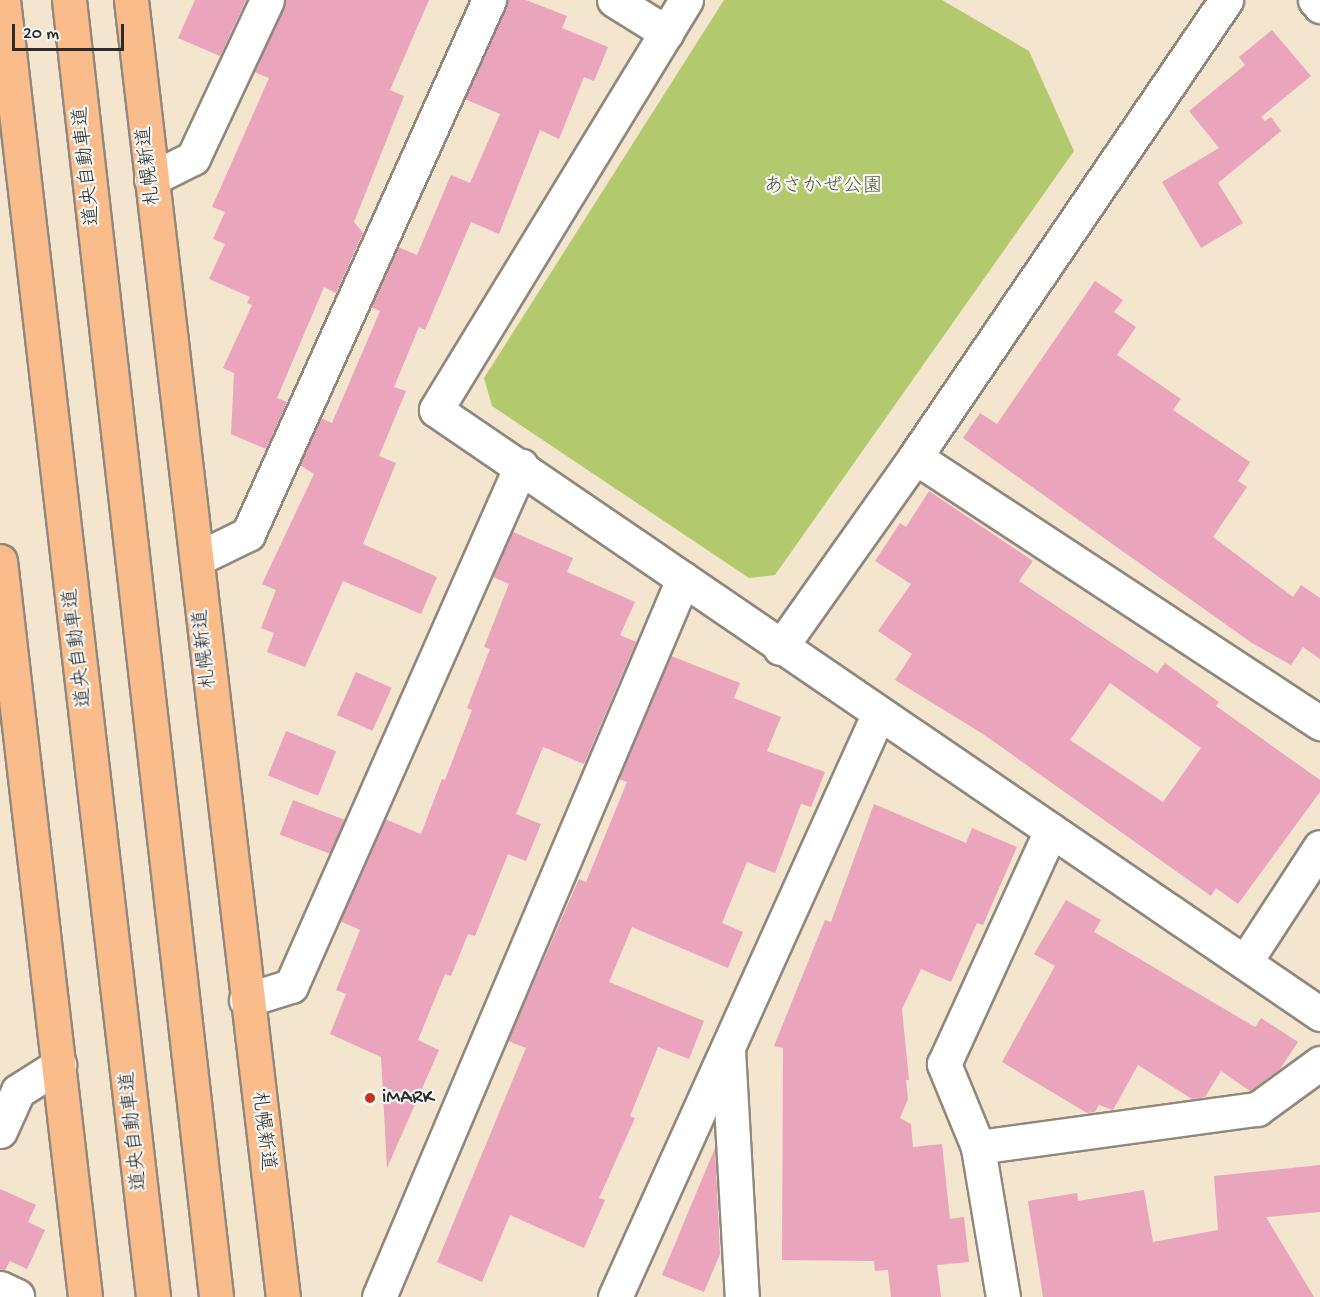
<!DOCTYPE html>
<html>
<head>
<meta charset="utf-8">
<style>
  body { margin:0 }
  #map { position:relative; width:1320px; height:1297px; overflow:hidden; background:#f4e5cf; font-family:"Gochi Hand","Klee One",sans-serif }
  div>[style] { position:absolute }
  [style*='--x'] { left:calc(var(--x)*1px); top:calc(var(--y)*1px); width:calc(var(--w)*1px); rotate:calc(var(--a)*1deg) }
  .green>* { inset:0; background:#b2c96e }
  .building>* { inset:0; background:#eaa4bc; transform-origin:0 0 }
  .roads { filter:drop-shadow(2px 0 #90887d) drop-shadow(-2px 0 #90887d) drop-shadow(0 2px #90887d) drop-shadow(0 -2px #90887d) }
  .street>* { height:33px; margin:-16.5px; padding:0 16.5px; transform-origin:16.5px; border-radius:16.5px; background:#fff }
  .highway>* { height:33px; margin:-16.5px; padding:0 16.5px; transform-origin:16.5px; border-radius:16.5px; background:#f9bc8a }
  .dots>* { width:16px; height:16px; translate:-50% -50%; box-sizing:border-box; border:3px solid #f6f6f2; border-radius:50% }
  span { translate:-50% -50%; white-space:nowrap; text-align:center; line-height:1.15; -webkit-text-stroke:4.5px #f6f6f2; paint-order:stroke }
  .street-label { font-size:20px; color:#2b2b2b }
  .park-label { font-size:20px; color:#545a3f }
  .poi-label { font-size:20px; color:#2b2b2b }
  .left { translate:0 -50%; text-align:left }
  .scale { position:absolute; left:12px; top:24px; width:112px; height:27px; box-sizing:border-box; border:3px solid #2b2b2b; border-top:0; padding-left:8px; font-size:18px; line-height:21px; white-space:nowrap; color:#2b2b2b; -webkit-text-stroke:4px #f6f6f2; paint-order:stroke }
</style>
</head>
<body>
<div id="map">
  <div class="green">
    <div style="clip-path:polygon(724px 0,942px 0,1029px 51px,1074px 151px,775px 575px,749px 578px,492px 406px,484px 378px)"></div>
  </div>
  <div class="building">
    <div style="clip-path:polygon(195px 0,246px 0,220px 56px,178px 38px)"></div>
    <div style="clip-path:polygon(285px 0,429px 0,390px 90px,404px 96px,354px 222px,363px 233px,336px 293px,324px 287px,277px 398px,287px 402px,266px 449px,231px 434px,234px 373px,223px 368px,252px 305px,247px 303px,250px 297px,209px 279px,225px 244px,213px 239px,225px 212px,212px 207px,269px 78px,254px 72px)"></div>
    <div style="clip-path:polygon(507px 0,526px 0,567px 16px,562px 28px,608px 47px,594px 81px,584px 77px,559px 139px,540px 130px,499px 234px,471px 222px,425px 330px,419px 327px,394px 387px,406px 391px,379px 456px,396px 463px,363px 544px,437px 577px,421px 614px,343px 581px,305px 667px,267px 652px,274px 633px,261px 628px,276px 590px,262px 584px,314px 474px,300px 465px,321px 418px,332px 423px,380px 311px,371px 307px,398px 247px,417px 255px,451px 175px,470px 183px,500px 114px,465px 99px)"></div>
    <div style="clip-path:polygon(1272px 30px,1311px 76px,1261px 117px,1265px 121px,1271px 117px,1281px 131px,1218px 183px,1243px 223px,1201px 248px,1162px 182px,1219px 148px,1189px 111px,1245px 65px,1239px 57px)"></div>
    <div style="clip-path:polygon(1095px 281px,1123px 300px,1114px 312px,1136px 327px,1117px 355px,1181px 399px,1173px 410px,1250px 462px,1238px 481px,1247px 487px,1213px 537px,1293px 597px,1301px 585px,1320px 598px,1320px 659px,1303px 647px,1291px 665px,1252px 643px,963px 438px,980px 413px,997px 424px)"></div>
    <div style="clip-path:polygon(evenodd,929px 491px,1033px 561px,1019px 581px,1157px 673px,1165px 663px,1219px 702px,1216px 706px,1320px 780px,1320px 792px,1238px 904px,1216px 888px,1211px 896px,983px 734px,895px 680px,912px 654px,878px 631px,911px 584px,875px 561px,900px 523px,906px 527px,929px 491px,1110px 683px,1201px 748px,1163px 802px,1070px 740px,1110px 683px)"></div>
    <div style="clip-path:polygon(513px 532px,573px 558px,567px 572px,635px 602px,620px 635px,636px 642px,584px 764px,543px 747px,516px 814px,541px 824px,526px 861px,508px 854px,475px 936px,468px 934px,451px 976px,445px 974px,418px 1040px,439px 1050px,387px 1168px,381px 1057px,330px 1034px,346px 994px,336px 990px,360px 930px,340px 921px,385px 819px,421px 834px,442px 779px,445px 780px,472px 710px,467px 708px,490px 649px,484px 647px,509px 584px,493px 577px)"></div>
    <div style="clip-path:polygon(671px 656px,740px 683px,734px 698px,781px 717px,767px 751px,825px 772px,811px 807px,801px 804px,775px 873px,747px 862px,722px 923px,743px 932px,728px 968px,632px 927px,609px 982px,704px 1021px,689px 1059px,658px 1047px,630px 1116px,635px 1118px,599px 1198px,605px 1200px,584px 1248px,510px 1215px,482px 1282px,437px 1262px,526px 1048px,508px 1041px,579px 879px,586px 882px,627px 782px,619px 779px)"></div>
    <div style="left:356px;top:672px;width:39px;height:47px;rotate:24deg"></div>
    <div style="left:286px;top:731px;width:54px;height:48px;rotate:22deg"></div>
    <div style="left:293px;top:800px;width:55px;height:37px;rotate:21deg"></div>
    <div style="clip-path:polygon(874px 804px,966px 843px,972px 828px,1017px 847px,983px 925px,977px 923px,951px 982px,921px 969px,902px 1009px,909px 1080px,906px 1080px,908px 1099px,900px 1118px,911px 1124px,913px 1147px,942px 1144px,950px 1219px,964px 1217px,969px 1262px,937px 1265px,941px 1297px,891px 1297px,888px 1270px,875px 1271px,874px 1261px,782px 1260px,783px 1048px,774px 1046px,825px 920px,831px 922px)"></div>
    <div style="clip-path:polygon(1066px 900px,1101px 920px,1094px 932px,1255px 1027px,1261px 1018px,1298px 1042px,1280px 1069px,1250px 1091px,1221px 1071px,1205px 1097px,1192px 1099px,1138px 1065px,1113px 1110px,1099px 1105px,1095px 1112px,1087px 1113px,1002px 1062px,1055px 966px,1034px 954px)"></div>
    <div style="clip-path:polygon(715px 1148px,720px 1254px,704px 1292px,662px 1275px)"></div>
    <div style="clip-path:polygon(1320px 1165px,1320px 1212px,1266px 1217px,1314px 1297px,1043px 1297px,1028px 1201px,1077px 1193px,1078px 1201px,1144px 1190px,1153px 1242px,1218px 1230px,1214px 1176px)"></div>
    <div style="clip-path:polygon(0 1189px,36px 1205px,28px 1222px,45px 1230px,27px 1269px,10px 1261px,5px 1270px,0 1270px)"></div>
  </div>
  <div class="roads">
    <div class="street">
      <div style="--x:614;--y:0;--w:62;--a:31.9"></div>
      <div style="--x:686;--y:0;--w:480;--a:121.4"></div>
      <div style="--x:436;--y:410;--w:1071;--a:34.34"></div>
      <div style="--x:1315;--y:0;--w:8;--a:50"></div>
      <div style="--x:151;--y:179;--w:47;--a:-26.6"></div>
      <div style="--x:193;--y:158;--w:174;--a:-64.9"></div>
      <div style="--x:915;--y:457;--w:485;--a:33.3"></div>
      <div style="--x:197;--y:559;--w:57;--a:-26.1"></div>
      <div style="--x:248;--y:534;--w:586;--a:-65.71"></div>
      <div style="--x:780;--y:648;--w:234;--a:-54.7"></div>
      <div style="--x:915;--y:457;--w:553;--a:-55.76"></div>
      <div style="--x:1245;--y:962;--w:137;--a:-56.9"></div>
      <div style="--x:246;--y:1000;--w:47;--a:-17.3"></div>
      <div style="--x:291;--y:986;--w:569;--a:-66.14"></div>
      <div style="--x:728;--y:1050;--w:247;--a:86.8"></div>
      <div style="--x:0;--y:1131;--w:44;--a:-65.8"></div>
      <div style="--x:18;--y:1091;--w:49;--a:-32.4"></div>
      <div style="--x:978;--y:1147;--w:282;--a:-7.8"></div>
      <div style="--x:1257;--y:1109;--w:78;--a:-36.1"></div>
      <div style="--x:0;--y:1288;--w:19;--a:25"></div>
      <div style="--x:379;--y:1297;--w:780;--a:-67.05"></div>
      <div style="--x:615;--y:1297;--w:639;--a:-65.68"></div>
      <div style="--x:1003;--y:1297;--w:152;--a:-99.5"></div>
      <div style="--x:978;--y:1147;--w:90;--a:-112.3"></div>
      <div style="--x:944;--y:1064;--w:257;--a:-65.4"></div>
    </div>
    <div class="highway">
      <div style="--x:3;--y:0;--w:1306;--a:83.4"></div>
      <div style="--x:69;--y:0;--w:1305;--a:83.53"></div>
      <div style="--x:131;--y:0;--w:1306;--a:83.32"></div>
      <div style="--x:0;--y:561;--w:741;--a:83.41"></div>
    </div>
  </div>
  <div class="dots">
    <div style="left:370px;top:1098px;background:#c8321e"></div>
  </div>
  <div class="street-label">
    <span style="left:88px;top:166px;rotate:-96deg">道央自動車道</span>
    <span style="left:150px;top:166px;rotate:-97deg">札幌新道</span>
    <span style="left:79px;top:648px;rotate:-97deg">道央自動車道</span>
    <span style="left:206px;top:649px;rotate:-96deg">札幌新道</span>
    <span style="left:135px;top:1131px;rotate:-96deg">道央自動車道</span>
    <span style="left:262px;top:1131px;rotate:83deg">札幌新道</span>
  </div>
  <div class="park-label">
    <span style="left:823px;top:187px">あさかぜ公園</span>
  </div>
  <div class="poi-label">
    <span class="left" style="left:382px;top:1098px">iMARK</span>
  </div>
  <div class="scale">20 m</div>
</div>
</body>
</html>
